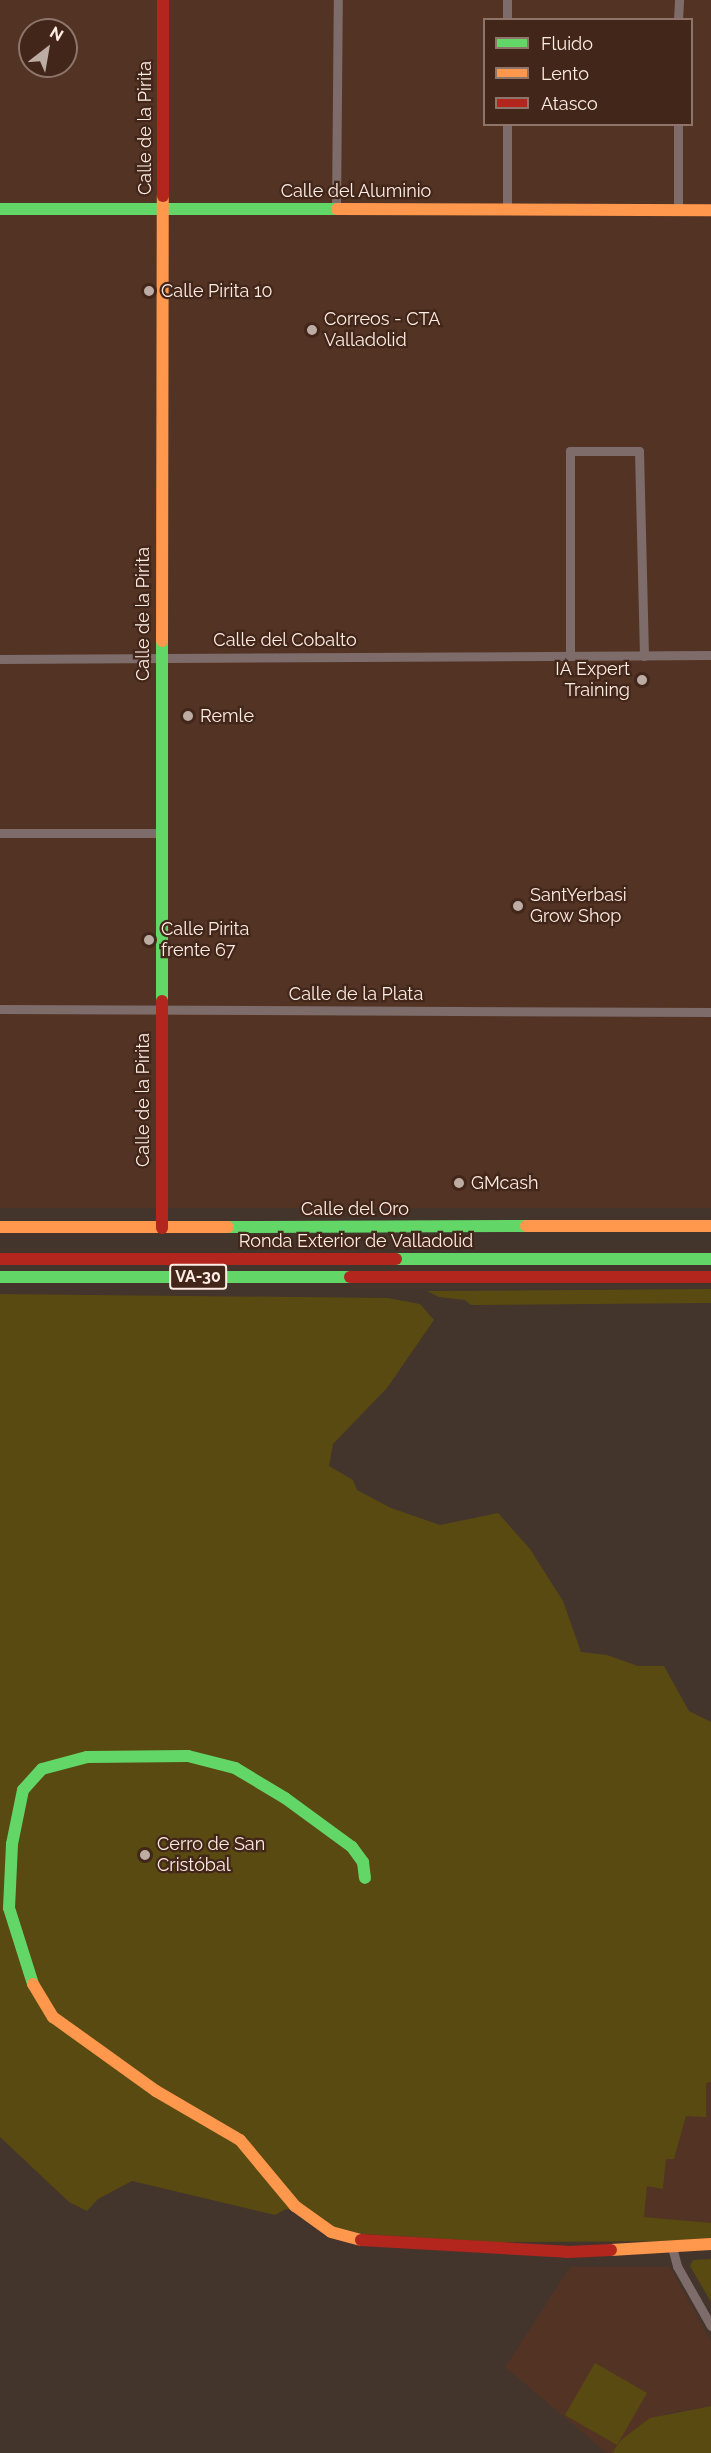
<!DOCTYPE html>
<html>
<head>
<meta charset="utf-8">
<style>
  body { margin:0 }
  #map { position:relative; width:711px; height:2453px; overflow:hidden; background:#43342c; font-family:Raleway,sans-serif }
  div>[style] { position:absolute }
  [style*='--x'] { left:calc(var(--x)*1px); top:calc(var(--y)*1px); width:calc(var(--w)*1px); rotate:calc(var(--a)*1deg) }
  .built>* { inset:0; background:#533424 }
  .green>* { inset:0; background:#594a11; transform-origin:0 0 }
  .street>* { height:9px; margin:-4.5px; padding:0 4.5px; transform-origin:4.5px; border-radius:4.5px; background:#7e6c6b }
  .fast>* { height:12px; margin:-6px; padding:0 6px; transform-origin:6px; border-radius:6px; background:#63d668 }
  .slow>* { height:12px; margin:-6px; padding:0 6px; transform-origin:6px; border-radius:6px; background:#ff974d }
  .jam>* { height:12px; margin:-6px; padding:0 6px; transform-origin:6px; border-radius:6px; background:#b3261e }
  .dots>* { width:16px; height:16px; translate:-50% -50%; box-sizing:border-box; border:3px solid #412619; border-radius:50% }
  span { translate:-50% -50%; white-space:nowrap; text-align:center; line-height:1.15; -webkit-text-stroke:4.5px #412619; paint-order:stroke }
  .shield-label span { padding:2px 4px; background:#412619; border:2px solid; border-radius:4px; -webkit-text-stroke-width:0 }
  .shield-label { font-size:16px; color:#ffece3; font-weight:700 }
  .street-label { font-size:18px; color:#ffece3 }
  .poi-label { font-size:18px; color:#ffece3 }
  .left { translate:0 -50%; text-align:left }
  .right { translate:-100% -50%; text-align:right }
  .legend { position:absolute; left:483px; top:18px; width:210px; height:108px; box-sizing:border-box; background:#412619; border:2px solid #8d756a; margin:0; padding:8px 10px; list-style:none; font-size:18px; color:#ffece3 }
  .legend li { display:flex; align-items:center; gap:12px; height:30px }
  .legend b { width:30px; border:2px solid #8d756a }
  .north { position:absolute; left:18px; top:18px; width:60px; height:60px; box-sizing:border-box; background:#412619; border:2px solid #8d756a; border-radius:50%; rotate:31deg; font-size:16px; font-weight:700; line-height:24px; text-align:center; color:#ffece3 }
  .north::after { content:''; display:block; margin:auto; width:21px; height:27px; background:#bdaca3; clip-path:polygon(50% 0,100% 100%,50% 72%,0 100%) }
</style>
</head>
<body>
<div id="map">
  <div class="built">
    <div style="clip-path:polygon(evenodd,0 0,711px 0,711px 1208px,0 1208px,0 0,484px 20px,692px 20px,692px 124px,484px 124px,484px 20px,0 0,30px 30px,66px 30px,66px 66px,30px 66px,30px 30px)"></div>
    <div style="clip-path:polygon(711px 2082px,711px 2223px,644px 2217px,647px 2186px,663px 2189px,666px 2158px,674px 2159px,686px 2116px,706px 2083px)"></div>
    <div style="clip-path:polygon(570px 2267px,670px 2267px,711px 2341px,711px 2406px,665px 2414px,621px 2440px,612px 2453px,607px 2453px,505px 2367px)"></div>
  </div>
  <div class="green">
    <div style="clip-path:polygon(711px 1289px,711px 1303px,471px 1305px,465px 1300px,439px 1297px,427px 1291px)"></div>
    <div style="clip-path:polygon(0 1294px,388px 1298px,420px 1304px,434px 1320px,387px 1388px,333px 1444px,329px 1466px,353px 1480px,357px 1490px,391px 1508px,440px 1525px,498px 1513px,530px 1549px,563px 1601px,581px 1652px,607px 1655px,638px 1666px,664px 1666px,689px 1711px,711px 1722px,711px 2082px,706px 2083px,706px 2117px,686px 2116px,674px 2159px,666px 2159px,663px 2189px,647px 2186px,644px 2217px,711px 2223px,711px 2241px,494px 2242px,364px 2234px,332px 2227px,308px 2212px,286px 2209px,275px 2215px,132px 2181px,98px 2199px,87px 2211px,69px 2202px,0 2137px)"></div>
    <div style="clip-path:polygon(711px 2259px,711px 2302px,690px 2266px,693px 2260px)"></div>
    <div style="left:595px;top:2363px;width:60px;height:60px;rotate:30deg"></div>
    <div style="clip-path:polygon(711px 2406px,711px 2453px,612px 2453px,621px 2440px,650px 2418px)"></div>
  </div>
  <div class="street">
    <div style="--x:507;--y:20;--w:20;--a:-90"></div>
    <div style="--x:678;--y:20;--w:20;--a:-87"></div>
    <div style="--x:336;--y:209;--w:209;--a:-89.5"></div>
    <div style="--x:507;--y:209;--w:85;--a:-90"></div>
    <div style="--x:678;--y:210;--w:86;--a:-90"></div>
    <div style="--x:570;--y:656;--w:205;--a:-90"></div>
    <div style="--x:570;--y:451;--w:69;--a:0"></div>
    <div style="--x:639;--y:451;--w:205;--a:88.6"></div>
    <div style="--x:0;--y:659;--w:711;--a:-0.32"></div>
    <div style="--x:0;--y:833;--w:161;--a:0"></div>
    <div style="--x:0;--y:1009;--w:711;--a:0.24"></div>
    <div style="--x:672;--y:2247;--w:20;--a:75"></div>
    <div style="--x:677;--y:2266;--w:69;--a:60.5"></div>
  </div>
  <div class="fast">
    <div style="--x:0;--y:209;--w:337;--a:0"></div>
    <div style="--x:162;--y:1001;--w:360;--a:-90"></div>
    <div style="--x:228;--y:1227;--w:298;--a:-0.2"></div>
    <div style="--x:396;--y:1259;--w:315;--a:0"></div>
    <div style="--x:0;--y:1277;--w:350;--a:0"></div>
    <div style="--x:33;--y:1984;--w:80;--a:-107.5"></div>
    <div style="--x:9;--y:1908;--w:64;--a:-87.3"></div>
    <div style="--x:12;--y:1844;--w:55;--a:-78.5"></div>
    <div style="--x:23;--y:1790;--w:28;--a:-48"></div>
    <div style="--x:42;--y:1769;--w:47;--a:-14.9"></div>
    <div style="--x:87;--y:1757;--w:101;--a:-0.6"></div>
    <div style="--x:188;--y:1756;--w:49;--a:14.3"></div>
    <div style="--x:235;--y:1768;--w:58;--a:31"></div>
    <div style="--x:285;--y:1798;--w:83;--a:36.2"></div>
    <div style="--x:352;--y:1847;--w:19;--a:54"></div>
    <div style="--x:363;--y:1862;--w:16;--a:83"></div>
  </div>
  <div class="slow">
    <div style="--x:337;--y:209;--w:374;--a:0.2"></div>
    <div style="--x:162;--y:641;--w:445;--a:-89.9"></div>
    <div style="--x:526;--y:1226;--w:185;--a:0"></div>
    <div style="--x:0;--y:1227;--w:228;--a:0"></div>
    <div style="--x:33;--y:1984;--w:39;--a:59"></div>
    <div style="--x:53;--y:2017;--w:127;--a:35.7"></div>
    <div style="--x:156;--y:2091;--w:97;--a:30.3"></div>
    <div style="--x:240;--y:2140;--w:86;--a:50.2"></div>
    <div style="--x:295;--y:2206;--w:44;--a:35.8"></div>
    <div style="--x:331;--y:2232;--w:31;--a:15"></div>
    <div style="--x:611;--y:2250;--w:100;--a:-3.4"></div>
  </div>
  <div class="jam">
    <div style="--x:163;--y:196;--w:196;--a:-90"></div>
    <div style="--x:162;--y:1228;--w:227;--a:-90"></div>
    <div style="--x:0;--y:1259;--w:396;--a:0"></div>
    <div style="--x:350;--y:1277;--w:361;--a:0"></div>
    <div style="--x:361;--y:2240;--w:206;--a:3.3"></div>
    <div style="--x:567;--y:2252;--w:44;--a:-2.6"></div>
  </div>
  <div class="dots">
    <div style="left:149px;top:291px;background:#bdaca3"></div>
    <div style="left:312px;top:330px;background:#bdaca3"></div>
    <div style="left:642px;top:680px;background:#bdaca3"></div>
    <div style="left:188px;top:716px;background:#bdaca3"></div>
    <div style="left:518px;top:906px;background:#bdaca3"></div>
    <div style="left:149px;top:940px;background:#bdaca3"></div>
    <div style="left:459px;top:1183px;background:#bdaca3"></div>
    <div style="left:145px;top:1855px;background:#bdaca3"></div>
  </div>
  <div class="shield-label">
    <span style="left:198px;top:1277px">VA-30</span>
  </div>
  <div class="street-label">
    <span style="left:145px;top:128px;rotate:-90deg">Calle de la Pirita</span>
    <span style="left:356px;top:191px">Calle del Aluminio</span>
    <span style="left:143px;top:614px;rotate:-90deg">Calle de la Pirita</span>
    <span style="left:285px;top:640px">Calle del Cobalto</span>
    <span style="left:356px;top:994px">Calle de la Plata</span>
    <span style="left:143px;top:1100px;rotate:-90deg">Calle de la Pirita</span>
    <span style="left:355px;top:1209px">Calle del Oro</span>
    <span style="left:356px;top:1241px">Ronda Exterior de Valladolid</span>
  </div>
  <div class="poi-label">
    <span class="left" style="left:161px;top:291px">Calle Pirita 10</span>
    <span class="left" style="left:324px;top:330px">Correos - CTA<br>Valladolid</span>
    <span class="right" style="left:630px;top:680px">IA Expert<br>Training</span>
    <span class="left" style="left:200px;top:716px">Remle</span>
    <span class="left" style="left:530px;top:906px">SantYerbasi<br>Grow Shop</span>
    <span class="left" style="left:161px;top:940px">Calle Pirita<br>frente 67</span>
    <span class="left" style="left:471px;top:1183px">GMcash</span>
    <span class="left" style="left:157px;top:1855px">Cerro de San<br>Cristóbal</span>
  </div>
  <ul class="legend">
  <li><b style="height:8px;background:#63d668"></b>Fluido</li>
  <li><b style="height:8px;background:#ff974d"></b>Lento</li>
  <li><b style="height:8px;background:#b3261e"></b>Atasco</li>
  </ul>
  <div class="north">N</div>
</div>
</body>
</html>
